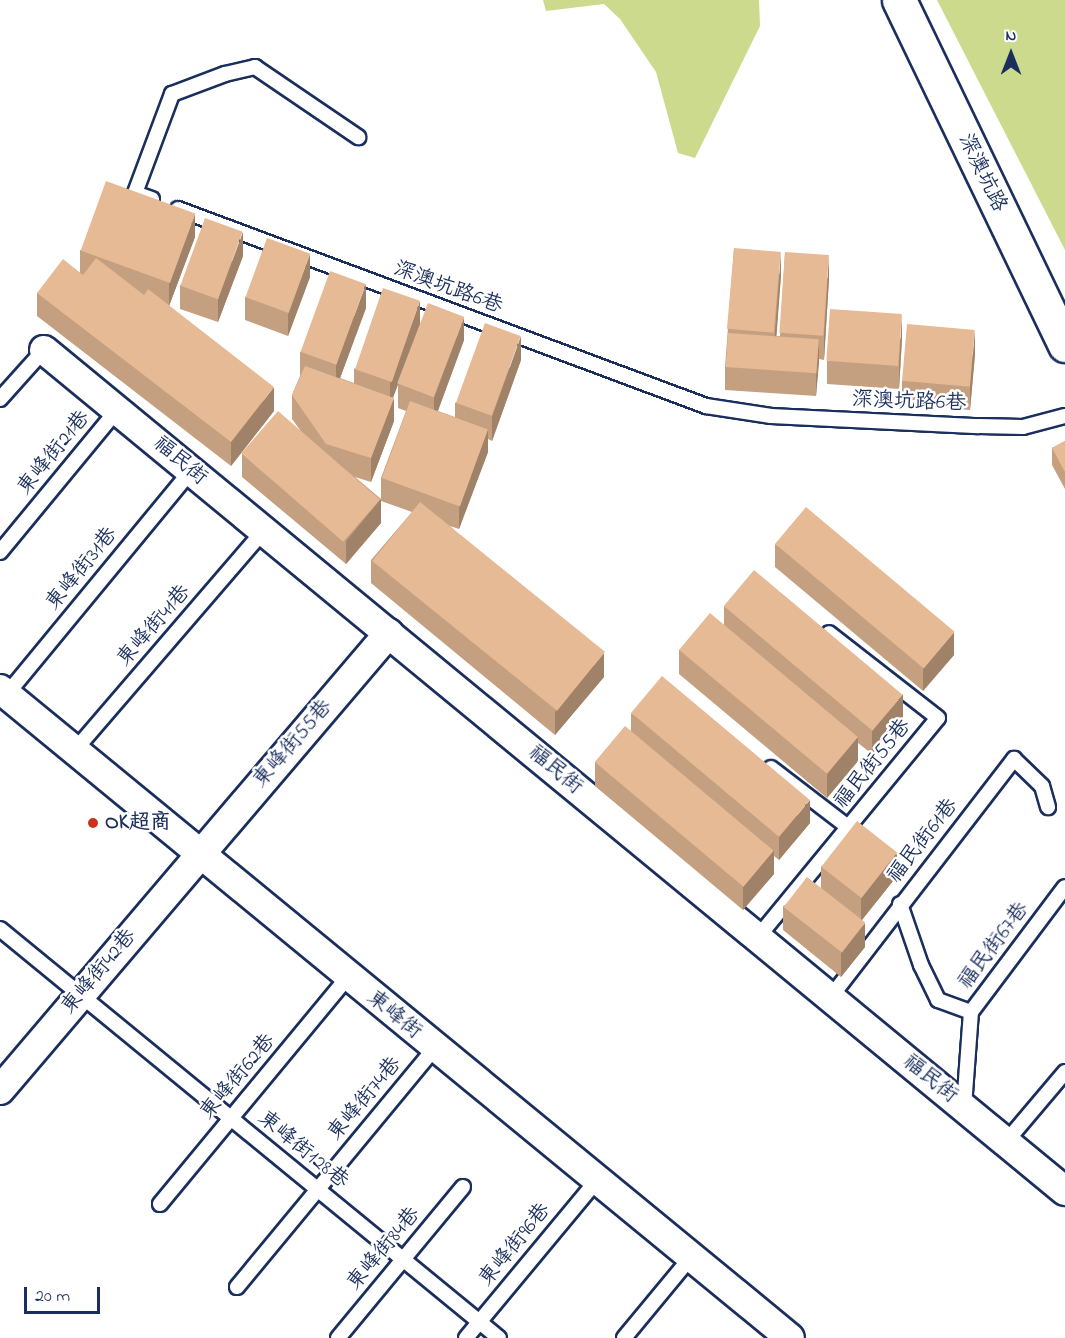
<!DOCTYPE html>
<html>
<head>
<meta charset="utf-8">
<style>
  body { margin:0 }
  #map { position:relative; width:1065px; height:1338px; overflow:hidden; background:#fff; font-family:"Indie Flower","LXGW WenKai TC",sans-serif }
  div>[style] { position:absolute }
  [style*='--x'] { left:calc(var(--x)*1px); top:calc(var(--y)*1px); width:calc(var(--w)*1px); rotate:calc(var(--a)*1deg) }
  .green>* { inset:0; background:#cbda8d }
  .roads { filter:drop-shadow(2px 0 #1b2f5e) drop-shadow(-2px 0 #1b2f5e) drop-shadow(0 2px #1b2f5e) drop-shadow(0 -2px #1b2f5e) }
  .lane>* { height:14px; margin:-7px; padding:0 7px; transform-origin:7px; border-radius:7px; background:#fff }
  .street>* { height:28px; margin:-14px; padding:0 14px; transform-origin:14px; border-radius:14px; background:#fff }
  .secondary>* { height:33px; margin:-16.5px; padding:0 16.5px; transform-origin:16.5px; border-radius:16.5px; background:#fff }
  .wall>* { inset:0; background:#c5a080 }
  .shaded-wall>* { inset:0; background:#a08268 }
  .building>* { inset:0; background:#e5ba95; transform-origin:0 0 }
  .dots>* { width:16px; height:16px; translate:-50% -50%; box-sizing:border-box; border:3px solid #fff; border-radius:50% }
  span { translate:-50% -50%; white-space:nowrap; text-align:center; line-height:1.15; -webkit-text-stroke:5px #fff; paint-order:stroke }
  .street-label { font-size:21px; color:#1b2f5e }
  .poi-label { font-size:21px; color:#1b2f5e; font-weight:700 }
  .left { translate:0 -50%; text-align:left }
  .north { position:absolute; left:981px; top:24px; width:60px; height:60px; -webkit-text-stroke:4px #fff; paint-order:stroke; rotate:0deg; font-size:16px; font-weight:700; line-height:24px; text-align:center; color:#1b2f5e }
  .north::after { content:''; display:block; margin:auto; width:21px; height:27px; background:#1b2f5e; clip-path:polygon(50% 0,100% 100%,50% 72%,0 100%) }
  .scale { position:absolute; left:24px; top:1287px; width:76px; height:27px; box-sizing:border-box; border:3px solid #1b2f5e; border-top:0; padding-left:8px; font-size:18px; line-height:21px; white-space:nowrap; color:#1b2f5e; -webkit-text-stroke:4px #fff; paint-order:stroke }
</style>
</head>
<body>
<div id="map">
  <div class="green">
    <div style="clip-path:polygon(543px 0,759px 0,760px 26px,695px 158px,678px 153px,656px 72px,620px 19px,604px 4px,546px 11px)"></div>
    <div style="clip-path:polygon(937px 0,1065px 0,1065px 250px)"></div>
  </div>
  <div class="roads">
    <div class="lane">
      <div style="--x:152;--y:199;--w:18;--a:-161"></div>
      <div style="--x:135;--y:193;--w:106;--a:-69.5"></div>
      <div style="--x:172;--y:94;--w:57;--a:-20.7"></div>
      <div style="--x:225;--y:74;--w:31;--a:-13"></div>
      <div style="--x:255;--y:67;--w:125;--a:34.2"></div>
      <div style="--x:178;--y:209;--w:564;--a:20.46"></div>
      <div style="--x:706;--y:406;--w:66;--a:8.7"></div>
      <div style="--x:771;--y:416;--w:208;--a:2.8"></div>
      <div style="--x:979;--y:426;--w:44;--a:1.3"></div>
      <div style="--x:1023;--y:427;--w:43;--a:-14.7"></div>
      <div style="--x:0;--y:399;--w:66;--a:-48.1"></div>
      <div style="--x:0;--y:552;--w:185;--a:-50.5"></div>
      <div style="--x:7;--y:694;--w:289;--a:-50.5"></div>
      <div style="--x:75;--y:750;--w:290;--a:-49.3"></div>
      <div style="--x:771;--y:768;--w:97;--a:37.5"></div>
      <div style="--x:900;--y:904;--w:65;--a:71"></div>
      <div style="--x:921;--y:965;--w:39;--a:64"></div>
      <div style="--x:938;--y:1000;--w:35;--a:20"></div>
      <div style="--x:0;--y:929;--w:645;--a:39.34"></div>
      <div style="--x:758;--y:937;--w:283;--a:-50.6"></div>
      <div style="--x:938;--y:718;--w:138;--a:-142.1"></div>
      <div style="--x:830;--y:998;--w:302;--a:-52.4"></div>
      <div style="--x:1014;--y:759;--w:39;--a:44"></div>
      <div style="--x:1042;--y:786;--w:22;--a:74"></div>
      <div style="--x:964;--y:1107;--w:95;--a:-85.8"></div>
      <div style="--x:971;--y:1012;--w:156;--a:-53.1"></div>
      <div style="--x:1005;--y:1143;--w:93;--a:-49.8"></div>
      <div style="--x:160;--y:1204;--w:295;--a:-50.4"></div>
      <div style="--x:237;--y:1287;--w:310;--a:-50.4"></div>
      <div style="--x:338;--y:1338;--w:196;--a:-50.4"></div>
      <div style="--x:466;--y:1338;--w:205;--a:-50.3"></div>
      <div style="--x:624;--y:1338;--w:105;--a:-50.4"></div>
    </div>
    <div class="street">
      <div style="--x:44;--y:350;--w:1323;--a:39.48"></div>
      <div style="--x:0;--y:689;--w:1022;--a:39.4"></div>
      <div style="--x:0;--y:1090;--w:600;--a:-49.6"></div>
    </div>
    <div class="secondary">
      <div style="--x:899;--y:0;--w:383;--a:64.3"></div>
    </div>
  </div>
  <div class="wall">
    <div style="clip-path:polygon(195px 237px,169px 306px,274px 411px,231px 466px,37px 316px,37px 293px,80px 272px,80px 250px)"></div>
    <div style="clip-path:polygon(734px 248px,781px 275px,776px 336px,780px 336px,785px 252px,829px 279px,824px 360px,819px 359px,816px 396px,725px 390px,725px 367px)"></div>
    <div style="clip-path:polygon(243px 256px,218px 322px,180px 309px,180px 285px)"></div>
    <div style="clip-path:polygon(310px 277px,288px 336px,245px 320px,245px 297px)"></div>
    <div style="clip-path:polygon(evenodd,366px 308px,340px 378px,354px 383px,354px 369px,420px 325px,464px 340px,438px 411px,455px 417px,455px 403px,521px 360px,492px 441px,488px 439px,488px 452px,459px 529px,450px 526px,604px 677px,555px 735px,371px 583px,371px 560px,412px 512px,381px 501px,381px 523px,346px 564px,242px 477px,242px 454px,300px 430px,292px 419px,292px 395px,300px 376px,300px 352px,366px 308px,398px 384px,398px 408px,406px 411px,381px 478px,381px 499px,355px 477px,371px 482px,394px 421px,393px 397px,398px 384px)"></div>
    <div style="clip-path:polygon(902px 338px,899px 389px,827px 384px,827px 361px)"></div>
    <div style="clip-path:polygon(975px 354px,970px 410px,902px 404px,902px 381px)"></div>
    <div style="clip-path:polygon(1065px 441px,1065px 489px,1052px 465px,1052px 448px)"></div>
    <div style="clip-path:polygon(775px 544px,954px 655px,923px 691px,775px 567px)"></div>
    <div style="clip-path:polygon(724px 606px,903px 718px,872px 754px,858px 743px,858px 761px,827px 798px,679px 674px,679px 650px,724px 625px)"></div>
    <div style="clip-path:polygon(631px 713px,810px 823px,779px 860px,774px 856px,774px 874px,743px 910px,595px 786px,595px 762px,631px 730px)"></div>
    <div style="clip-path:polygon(821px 866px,897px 876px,862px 920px,865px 947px,841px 977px,783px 930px,783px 906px,821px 888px)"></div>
  </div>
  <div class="shaded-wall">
    <div style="clip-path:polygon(195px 214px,195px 237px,169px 306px,169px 282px)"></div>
    <div style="clip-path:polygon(243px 232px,243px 256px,218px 322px,218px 299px)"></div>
    <div style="clip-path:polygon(781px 252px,781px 275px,775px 356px,775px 332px)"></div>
    <div style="clip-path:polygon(310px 254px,310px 277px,288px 336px,288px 312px)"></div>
    <div style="clip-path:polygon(829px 255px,829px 279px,824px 360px,824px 336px)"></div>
    <div style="clip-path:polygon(366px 284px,366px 308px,336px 389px,336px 365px)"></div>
    <div style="clip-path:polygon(420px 301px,420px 325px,390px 406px,390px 383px)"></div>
    <div style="clip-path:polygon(902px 314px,902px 338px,899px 389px,899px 366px)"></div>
    <div style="clip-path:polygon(464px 317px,464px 340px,434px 421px,434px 398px)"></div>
    <div style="clip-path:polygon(975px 330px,975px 354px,970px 410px,970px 386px)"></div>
    <div style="clip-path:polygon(521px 336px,521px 360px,492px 441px,492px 417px)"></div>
    <div style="clip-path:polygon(819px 339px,819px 362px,816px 396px,816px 373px)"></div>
    <div style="clip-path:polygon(274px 387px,274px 411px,231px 466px,231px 442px)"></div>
    <div style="clip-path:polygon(394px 398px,394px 421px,371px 482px,371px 458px)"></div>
    <div style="clip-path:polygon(488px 429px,488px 452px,459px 529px,459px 506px)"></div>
    <div style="clip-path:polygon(381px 499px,381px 523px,346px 564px,346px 541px)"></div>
    <div style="clip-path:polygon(954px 632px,954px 655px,923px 691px,923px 668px)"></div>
    <div style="clip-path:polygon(604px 653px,604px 677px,555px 735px,555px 712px)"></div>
    <div style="clip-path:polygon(903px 694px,903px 718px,872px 754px,872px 731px)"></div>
    <div style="clip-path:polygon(858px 737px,858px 761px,827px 798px,827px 774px)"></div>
    <div style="clip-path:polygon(810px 800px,810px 823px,779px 860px,779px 837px)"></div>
    <div style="clip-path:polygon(774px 850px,774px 874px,743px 910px,743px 887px)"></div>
    <div style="clip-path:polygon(897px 852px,897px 876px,861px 921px,861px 898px)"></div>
    <div style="clip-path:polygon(865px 923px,865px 947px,841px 977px,841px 953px)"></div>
  </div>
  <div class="building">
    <div style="left:106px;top:181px;width:95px;height:74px;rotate:20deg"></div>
    <div style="left:205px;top:218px;width:40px;height:72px;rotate:20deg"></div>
    <div style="left:267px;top:238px;width:46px;height:63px;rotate:20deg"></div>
    <div style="left:734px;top:248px;width:47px;height:81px;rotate:5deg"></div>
    <div style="left:785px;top:252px;width:44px;height:81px;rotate:4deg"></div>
    <div style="clip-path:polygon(96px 258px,144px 295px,148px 289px,274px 387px,231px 442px,37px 293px,63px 259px,83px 275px)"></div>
    <div style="left:330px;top:271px;width:38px;height:86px;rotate:20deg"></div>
    <div style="left:383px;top:288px;width:39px;height:86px;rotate:19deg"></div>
    <div style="left:428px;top:303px;width:39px;height:86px;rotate:21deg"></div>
    <div style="left:830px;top:309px;width:72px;height:52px;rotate:4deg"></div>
    <div style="left:485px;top:323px;width:38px;height:85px;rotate:20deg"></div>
    <div style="left:907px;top:324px;width:68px;height:57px;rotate:5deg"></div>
    <div style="left:728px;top:333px;width:91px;height:34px;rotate:4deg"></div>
    <div style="clip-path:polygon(305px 366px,394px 398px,371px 458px,326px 444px,292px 395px)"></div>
    <div style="left:410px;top:401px;width:83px;height:82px;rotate:20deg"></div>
    <div style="left:278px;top:411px;width:135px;height:56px;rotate:41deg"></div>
    <div style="clip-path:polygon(1065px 441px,1065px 472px,1052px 448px)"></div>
    <div style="left:420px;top:502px;width:238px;height:76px;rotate:39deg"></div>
    <div style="left:806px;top:507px;width:194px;height:48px;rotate:40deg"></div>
    <div style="left:754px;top:570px;width:194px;height:47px;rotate:40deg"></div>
    <div style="left:710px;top:613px;width:193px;height:48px;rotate:40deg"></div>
    <div style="left:662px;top:676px;width:193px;height:48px;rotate:40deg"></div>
    <div style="left:625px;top:726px;width:194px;height:47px;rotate:40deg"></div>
    <div style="left:857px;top:821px;width:51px;height:58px;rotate:38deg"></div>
    <div style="left:807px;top:877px;width:74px;height:38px;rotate:38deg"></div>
  </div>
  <div class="dots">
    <div style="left:93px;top:823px;background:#c8321e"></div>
  </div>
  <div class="street-label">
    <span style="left:982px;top:173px;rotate:64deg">深澳坑路</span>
    <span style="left:448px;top:288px;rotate:20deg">深澳坑路6巷</span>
    <span style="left:909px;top:402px;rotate:2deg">深澳坑路6巷</span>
    <span style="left:54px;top:453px;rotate:-51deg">東峰街21巷</span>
    <span style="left:180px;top:461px;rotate:40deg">福民街</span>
    <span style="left:82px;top:569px;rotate:-51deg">東峰街31巷</span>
    <span style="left:154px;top:626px;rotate:-49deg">東峰街41巷</span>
    <span style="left:293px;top:744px;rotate:-49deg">東峰街55巷</span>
    <span style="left:873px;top:764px;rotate:-51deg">福民街55巷</span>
    <span style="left:555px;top:770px;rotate:40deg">福民街</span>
    <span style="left:923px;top:841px;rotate:-52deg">福民街61巷</span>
    <span style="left:994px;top:946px;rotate:-53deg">福民街67巷</span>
    <span style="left:99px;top:972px;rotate:-50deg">東峰街42巷</span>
    <span style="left:394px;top:1015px;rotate:39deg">東峰街</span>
    <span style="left:238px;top:1077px;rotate:-50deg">東峰街62巷</span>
    <span style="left:930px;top:1079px;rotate:39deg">福民街</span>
    <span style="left:365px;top:1099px;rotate:-50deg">東峰街74巷</span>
    <span style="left:303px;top:1150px;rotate:39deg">東峰街128巷</span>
    <span style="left:515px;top:1245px;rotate:-51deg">東峰街96巷</span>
    <span style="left:384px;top:1249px;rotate:-50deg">東峰街84巷</span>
  </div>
  <div class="poi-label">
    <span class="left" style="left:105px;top:823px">OK超商</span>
  </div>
  <div class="north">N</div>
  <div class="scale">20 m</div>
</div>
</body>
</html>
